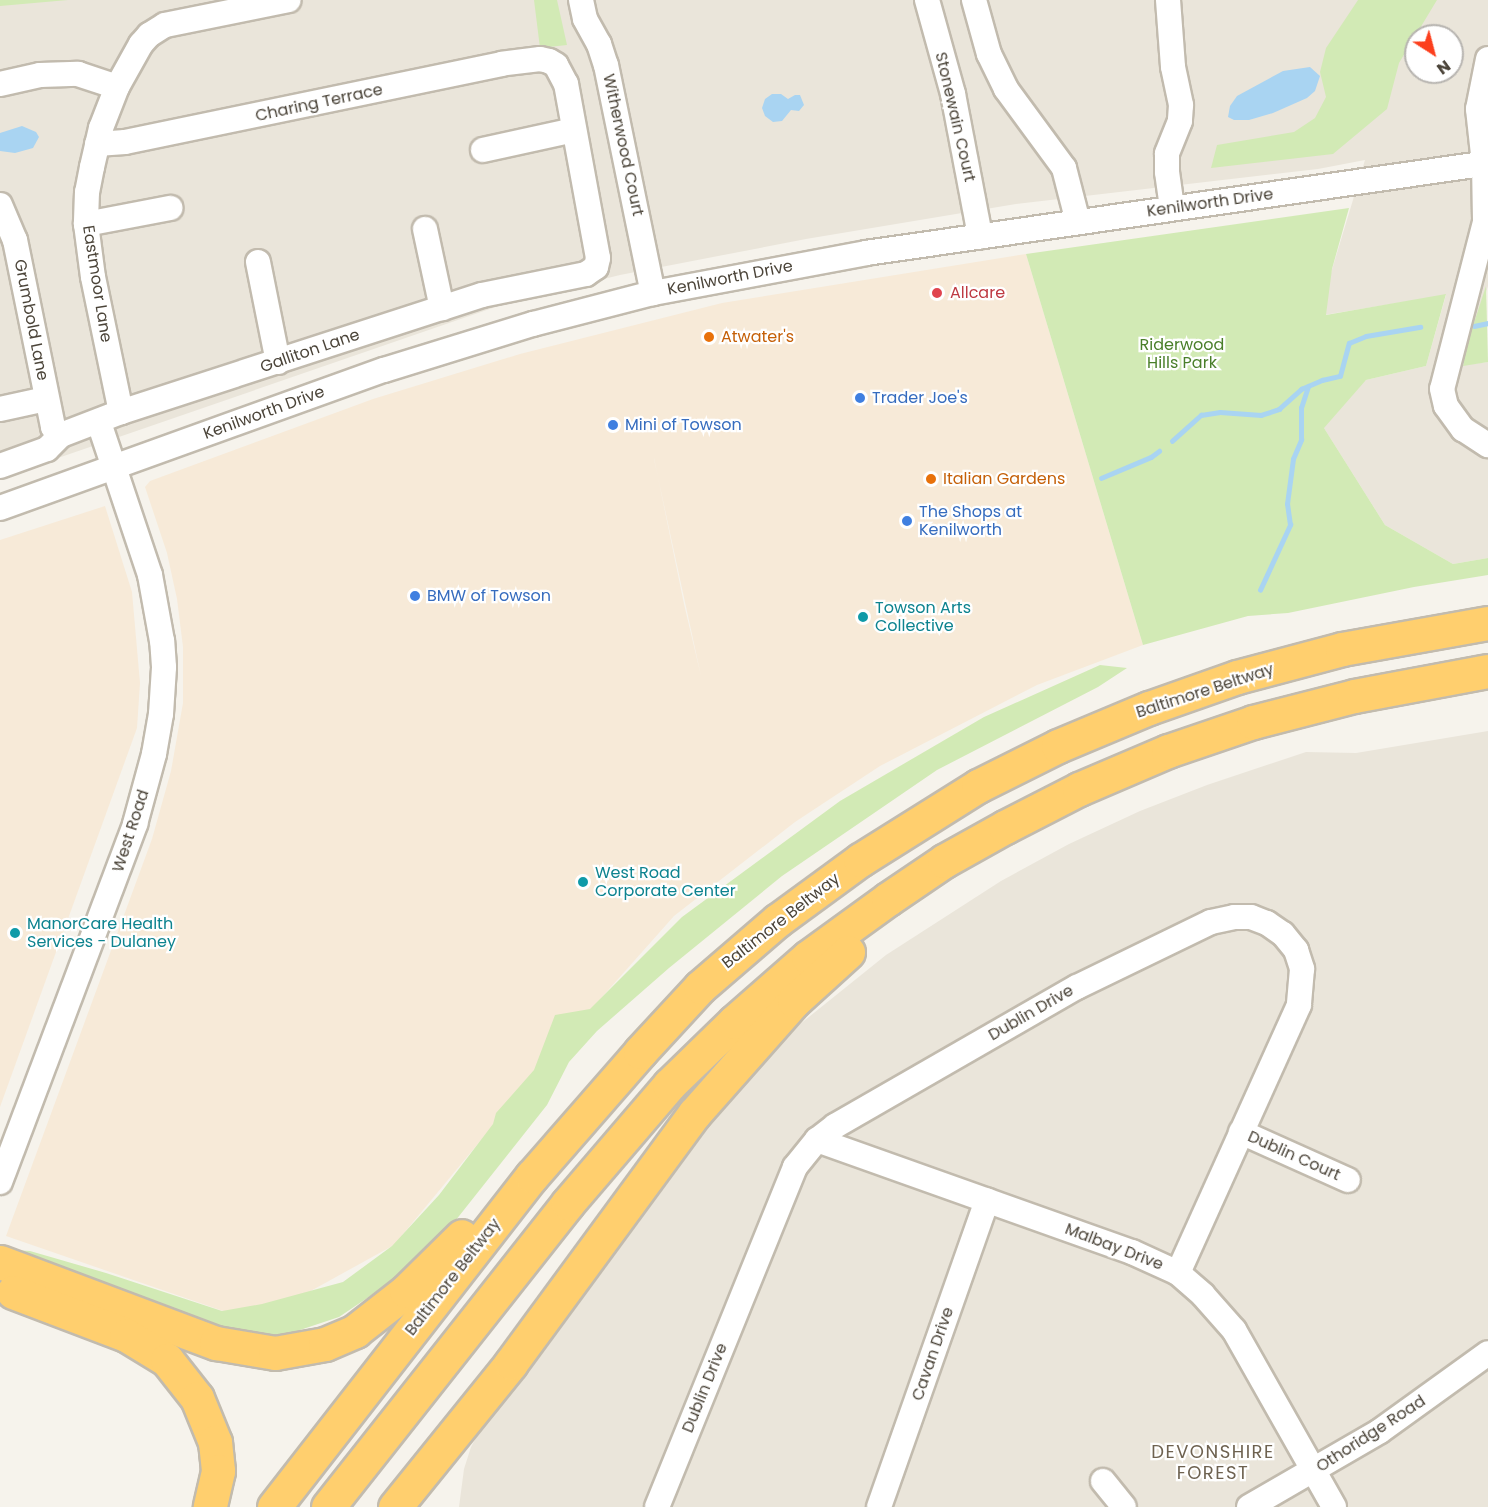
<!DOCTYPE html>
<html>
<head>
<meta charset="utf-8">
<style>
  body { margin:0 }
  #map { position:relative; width:1488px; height:1507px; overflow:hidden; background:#f6f3ec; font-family:Poppins,sans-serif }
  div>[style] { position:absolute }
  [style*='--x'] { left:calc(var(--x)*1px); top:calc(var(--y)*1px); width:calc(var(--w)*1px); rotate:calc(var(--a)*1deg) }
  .residential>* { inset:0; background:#eae5da }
  .commercial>* { inset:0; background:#f7ead8 }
  .green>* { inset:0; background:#d2eab5 }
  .water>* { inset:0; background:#a9d4f2 }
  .stream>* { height:4.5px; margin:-2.25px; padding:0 2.25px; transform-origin:2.25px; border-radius:2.25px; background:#a9d4f2 }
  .roads { filter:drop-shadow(2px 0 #c2bbae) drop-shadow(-2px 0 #c2bbae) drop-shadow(0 2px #c2bbae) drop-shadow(0 -2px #c2bbae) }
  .minor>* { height:24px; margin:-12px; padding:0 12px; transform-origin:12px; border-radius:12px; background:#fff }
  .highway>* { height:33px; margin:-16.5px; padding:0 16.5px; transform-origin:16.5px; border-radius:16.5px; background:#ffcf6e }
  .dots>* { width:16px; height:16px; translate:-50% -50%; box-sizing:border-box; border:3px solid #fff; border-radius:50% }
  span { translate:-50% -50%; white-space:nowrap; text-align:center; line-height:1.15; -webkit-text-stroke:4.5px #fff; paint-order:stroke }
  .street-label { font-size:16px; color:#4b4439 }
  .health-label { font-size:16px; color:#be3a42 }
  .left { translate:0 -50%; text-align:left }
  .food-label { font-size:16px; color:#c56008 }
  .park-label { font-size:16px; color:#4a7f2a }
  .shop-label { font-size:16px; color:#366cbe }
  .culture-label { font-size:16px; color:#0d838f }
  .neighbourhood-label { font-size:18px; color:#6e6250; letter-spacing:1.5px }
  .north { position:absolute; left:1404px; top:24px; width:60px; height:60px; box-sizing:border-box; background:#fff; border:2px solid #b7b4b0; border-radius:50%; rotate:144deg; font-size:16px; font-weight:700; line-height:24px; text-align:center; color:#4b4439 }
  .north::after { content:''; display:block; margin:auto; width:21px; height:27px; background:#fc3f1d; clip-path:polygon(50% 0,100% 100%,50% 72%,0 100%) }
</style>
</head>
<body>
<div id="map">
  <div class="residential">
    <div style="clip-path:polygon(evenodd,0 0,1488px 0,1488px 286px,1463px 365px,1488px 362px,1488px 558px,1453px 564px,1385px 525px,1317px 417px,1366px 380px,1426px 366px,1446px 295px,1318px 316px,1365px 160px,1318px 169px,1016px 204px,806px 239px,620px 275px,507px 303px,0 478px,0 0,1416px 36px,1452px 36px,1452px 72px,1416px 72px,1416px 36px)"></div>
    <div style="clip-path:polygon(1488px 731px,1488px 1507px,459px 1507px,464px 1469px,471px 1447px,484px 1423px,674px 1156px,779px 1041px,886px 955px,1001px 881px,1069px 844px,1140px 811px,1207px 785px,1306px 752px,1356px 753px)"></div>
  </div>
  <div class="commercial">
    <div style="clip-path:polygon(evenodd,1026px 254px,1143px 645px,1037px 685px,880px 766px,795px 822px,674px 916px,563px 1041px,394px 1245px,307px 1293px,267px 1308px,226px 1312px,6px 1236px,152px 839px,171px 771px,183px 703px,183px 647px,177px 599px,167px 553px,145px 487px,150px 481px,373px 399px,520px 354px,722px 303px,1026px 254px,654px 458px,654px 459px,701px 676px,684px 604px,654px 458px)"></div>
    <div style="clip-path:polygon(105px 506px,132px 592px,140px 683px,137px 728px,0 1107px,0 540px)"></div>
  </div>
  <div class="green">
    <div style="clip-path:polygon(0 0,68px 0,0 6px)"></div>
    <div style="clip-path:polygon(534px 0,557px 0,567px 45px,540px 48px)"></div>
    <div style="clip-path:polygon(1358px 0,1437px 0,1399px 63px,1387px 109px,1333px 154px,1211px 168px,1217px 145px,1294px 132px,1315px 118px,1326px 97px,1320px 72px,1326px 48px)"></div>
    <div style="clip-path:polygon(1349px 208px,1332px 269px,1326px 315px,1446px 294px,1426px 366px,1366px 380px,1324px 428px,1385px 525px,1453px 564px,1488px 558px,1488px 575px,1414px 587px,1288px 613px,1248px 616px,1143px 645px,1026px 254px)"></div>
    <div style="clip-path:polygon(1486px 286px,1488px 362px,1463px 366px,1467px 344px)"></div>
    <div style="clip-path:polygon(1100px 665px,1127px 668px,1098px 687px,937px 770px,782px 876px,669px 968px,597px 1031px,569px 1062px,547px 1105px,425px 1259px,339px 1317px,291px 1333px,248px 1338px,12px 1250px,30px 1251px,106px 1273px,222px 1311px,262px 1304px,343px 1282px,392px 1246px,439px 1195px,493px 1124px,496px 1113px,534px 1070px,555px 1015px,590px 1009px,682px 917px,840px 801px,984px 717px)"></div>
  </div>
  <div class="water">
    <div style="clip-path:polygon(1310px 67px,1320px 76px,1315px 91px,1307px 98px,1273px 113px,1249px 120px,1234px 120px,1228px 117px,1230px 106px,1237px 96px,1283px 71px)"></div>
    <div style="clip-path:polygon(772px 94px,781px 94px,788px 99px,795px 95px,800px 95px,804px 105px,799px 111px,791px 110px,782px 121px,773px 122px,765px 116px,762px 108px,765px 99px)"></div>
    <div style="clip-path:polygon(22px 126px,36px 132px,39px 137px,33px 148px,15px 153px,0 151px,0 133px)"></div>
  </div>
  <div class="stream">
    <div style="--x:1474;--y:326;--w:14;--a:-12"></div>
    <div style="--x:1172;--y:441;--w:39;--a:-42"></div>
    <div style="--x:1201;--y:415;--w:19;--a:-9"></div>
    <div style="--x:1220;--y:412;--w:41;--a:4.2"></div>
    <div style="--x:1261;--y:415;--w:19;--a:-18"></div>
    <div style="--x:1279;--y:409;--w:30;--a:-42"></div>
    <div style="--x:1301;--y:389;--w:23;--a:-23"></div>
    <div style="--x:1322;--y:380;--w:18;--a:-13"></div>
    <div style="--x:1340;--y:376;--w:34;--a:-75"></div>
    <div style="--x:1349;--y:343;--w:18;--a:-22"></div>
    <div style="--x:1366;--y:336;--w:55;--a:-9.5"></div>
    <div style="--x:1101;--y:478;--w:54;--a:-22.8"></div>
    <div style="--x:1151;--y:457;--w:10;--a:-37"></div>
    <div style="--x:1260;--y:590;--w:72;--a:-65.2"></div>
    <div style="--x:1290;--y:525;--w:21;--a:-98"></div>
    <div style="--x:1287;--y:504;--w:45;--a:-82.4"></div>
    <div style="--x:1293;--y:459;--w:21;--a:-67"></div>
    <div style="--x:1301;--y:440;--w:32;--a:-90"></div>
    <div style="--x:1301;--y:408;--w:22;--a:-72"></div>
  </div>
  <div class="roads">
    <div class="minor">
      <div style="--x:581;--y:0;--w:19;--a:78"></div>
      <div style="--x:585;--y:19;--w:29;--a:61"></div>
      <div style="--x:599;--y:44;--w:22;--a:72"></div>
      <div style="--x:606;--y:65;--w:233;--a:78.4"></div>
      <div style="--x:927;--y:0;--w:98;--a:74.5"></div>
      <div style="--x:953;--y:94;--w:145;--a:79.2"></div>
      <div style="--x:974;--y:0;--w:56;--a:74.5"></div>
      <div style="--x:989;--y:54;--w:39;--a:64"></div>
      <div style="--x:1006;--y:89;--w:98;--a:53.7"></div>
      <div style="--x:1064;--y:168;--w:56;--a:75.5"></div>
      <div style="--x:1168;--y:0;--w:67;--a:85.7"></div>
      <div style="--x:1173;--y:67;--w:39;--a:78"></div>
      <div style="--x:1181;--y:105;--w:16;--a:94"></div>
      <div style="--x:1180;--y:121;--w:35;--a:112"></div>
      <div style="--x:1167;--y:154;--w:18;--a:90"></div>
      <div style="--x:1167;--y:172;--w:36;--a:82"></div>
      <div style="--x:1488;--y:59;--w:51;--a:101.3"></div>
      <div style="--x:1478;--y:109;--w:54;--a:83.7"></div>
      <div style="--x:1484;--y:163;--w:59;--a:89"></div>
      <div style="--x:1485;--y:222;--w:172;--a:104.4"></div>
      <div style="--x:1442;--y:389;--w:17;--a:77"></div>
      <div style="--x:1446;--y:406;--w:29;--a:54"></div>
      <div style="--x:1463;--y:429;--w:30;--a:33"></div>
      <div style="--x:0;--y:84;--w:41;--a:-12.7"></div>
      <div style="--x:40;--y:75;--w:38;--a:-2"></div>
      <div style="--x:78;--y:74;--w:41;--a:18.4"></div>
      <div style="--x:117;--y:87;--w:49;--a:-60.8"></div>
      <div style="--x:141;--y:44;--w:12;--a:-48"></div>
      <div style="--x:149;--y:35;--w:19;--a:-32"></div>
      <div style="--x:165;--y:25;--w:126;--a:-11.4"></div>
      <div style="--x:117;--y:87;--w:44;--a:111.3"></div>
      <div style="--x:101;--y:128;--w:40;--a:103"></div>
      <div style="--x:92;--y:167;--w:25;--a:101"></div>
      <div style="--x:87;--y:192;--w:32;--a:92"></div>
      <div style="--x:86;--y:224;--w:53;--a:82.5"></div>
      <div style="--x:93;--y:277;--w:138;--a:78.3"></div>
      <div style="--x:483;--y:150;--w:93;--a:-12.4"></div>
      <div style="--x:0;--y:205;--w:38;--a:67"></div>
      <div style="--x:15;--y:240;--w:191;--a:78.5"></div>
      <div style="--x:53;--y:427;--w:11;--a:45"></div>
      <div style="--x:86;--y:224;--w:86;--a:-10.8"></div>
      <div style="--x:425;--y:229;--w:81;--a:77.9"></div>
      <div style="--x:258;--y:262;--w:102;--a:78.7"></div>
      <div style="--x:0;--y:409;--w:47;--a:-12.3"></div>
      <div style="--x:0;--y:466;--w:50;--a:-19.9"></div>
      <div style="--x:47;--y:449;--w:20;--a:-45"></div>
      <div style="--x:61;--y:435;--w:64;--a:-21"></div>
      <div style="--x:121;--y:412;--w:337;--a:-18"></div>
      <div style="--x:442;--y:308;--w:42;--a:-18"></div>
      <div style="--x:482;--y:295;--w:106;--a:-11.4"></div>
      <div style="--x:586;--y:274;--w:12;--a:-35"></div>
      <div style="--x:596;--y:267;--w:9;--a:-77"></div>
      <div style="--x:598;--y:258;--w:177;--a:-100.4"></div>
      <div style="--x:566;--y:84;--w:21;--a:-118"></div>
      <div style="--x:556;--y:65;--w:8;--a:-150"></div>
      <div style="--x:549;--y:61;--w:9;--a:-167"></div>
      <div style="--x:540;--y:59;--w:38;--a:173"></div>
      <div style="--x:502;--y:64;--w:385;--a:168.3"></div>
      <div style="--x:125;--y:142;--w:28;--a:176"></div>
      <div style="--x:0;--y:508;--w:408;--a:-19.8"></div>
      <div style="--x:384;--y:370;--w:156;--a:-17.2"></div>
      <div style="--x:533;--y:324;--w:124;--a:-14.5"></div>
      <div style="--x:653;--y:293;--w:217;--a:-10.6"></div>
      <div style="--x:866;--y:253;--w:628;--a:-8.23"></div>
      <div style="--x:1241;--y:1132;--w:117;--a:24.2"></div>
      <div style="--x:817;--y:1140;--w:334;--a:19.6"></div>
      <div style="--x:1132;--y:1252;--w:51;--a:24.5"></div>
      <div style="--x:1178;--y:1273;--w:33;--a:41"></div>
      <div style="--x:1203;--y:1295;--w:47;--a:48.5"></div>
      <div style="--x:1234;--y:1330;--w:203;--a:60.5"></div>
      <div style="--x:0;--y:1182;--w:383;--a:-69.3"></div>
      <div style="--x:135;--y:824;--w:73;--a:-74.8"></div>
      <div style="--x:154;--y:754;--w:41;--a:-80.1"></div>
      <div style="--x:161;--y:714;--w:47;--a:-86.3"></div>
      <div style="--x:164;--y:667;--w:26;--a:-94"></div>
      <div style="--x:162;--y:641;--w:67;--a:-100.3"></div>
      <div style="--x:150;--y:575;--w:160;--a:-108.5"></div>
      <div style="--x:1103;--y:1481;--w:33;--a:51"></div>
      <div style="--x:657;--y:1507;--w:367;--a:-67.9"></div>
      <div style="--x:795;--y:1167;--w:35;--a:-51"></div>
      <div style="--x:817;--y:1140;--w:23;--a:-38"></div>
      <div style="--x:835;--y:1126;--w:279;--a:-29.9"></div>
      <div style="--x:1077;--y:987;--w:149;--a:-25.9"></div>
      <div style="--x:1211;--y:922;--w:24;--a:-12"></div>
      <div style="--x:1234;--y:917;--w:17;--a:0"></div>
      <div style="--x:1251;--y:917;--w:17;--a:21"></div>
      <div style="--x:1267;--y:923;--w:19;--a:35"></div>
      <div style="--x:1283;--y:934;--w:21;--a:51"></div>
      <div style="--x:1296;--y:950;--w:20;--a:72"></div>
      <div style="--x:1302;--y:969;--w:36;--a:95"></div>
      <div style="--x:1299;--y:1005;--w:294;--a:114.3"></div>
      <div style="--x:879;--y:1507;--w:325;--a:-70.6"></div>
      <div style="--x:1249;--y:1507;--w:151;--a:-30.1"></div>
      <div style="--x:1380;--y:1431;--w:133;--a:-35.8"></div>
    </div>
    <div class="highway">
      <div style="--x:0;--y:1262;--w:231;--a:20.6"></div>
      <div style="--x:216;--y:1343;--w:60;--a:9.6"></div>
      <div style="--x:275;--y:1353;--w:51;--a:-10.2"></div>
      <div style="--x:325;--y:1344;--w:33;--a:-23"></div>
      <div style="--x:355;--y:1331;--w:65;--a:-38.1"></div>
      <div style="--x:406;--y:1291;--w:78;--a:-44.5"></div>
      <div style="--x:13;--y:1292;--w:121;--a:20.8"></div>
      <div style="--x:126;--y:1335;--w:48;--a:31.4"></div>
      <div style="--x:167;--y:1360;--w:48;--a:51.7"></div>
      <div style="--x:197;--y:1398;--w:48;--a:67.8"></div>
      <div style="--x:215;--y:1442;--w:29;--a:84"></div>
      <div style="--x:218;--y:1471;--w:37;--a:103"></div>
      <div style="--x:274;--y:1507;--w:420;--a:-52.1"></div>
      <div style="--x:532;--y:1176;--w:164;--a:-48.9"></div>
      <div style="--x:640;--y:1052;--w:88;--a:-47.3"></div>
      <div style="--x:700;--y:987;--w:103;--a:-40.7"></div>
      <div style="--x:778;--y:920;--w:102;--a:-36.2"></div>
      <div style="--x:860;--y:860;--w:139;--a:-32.1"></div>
      <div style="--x:978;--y:786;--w:89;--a:-26.6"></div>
      <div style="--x:1058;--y:746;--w:99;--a:-22.7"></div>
      <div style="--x:1149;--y:708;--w:93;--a:-19.4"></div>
      <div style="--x:1237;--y:677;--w:109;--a:-14.9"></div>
      <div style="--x:1342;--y:649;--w:148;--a:-10.1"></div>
      <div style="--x:328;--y:1507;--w:387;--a:-51.7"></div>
      <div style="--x:568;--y:1203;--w:155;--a:-49.4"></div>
      <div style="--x:669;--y:1085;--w:91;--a:-44.1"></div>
      <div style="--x:734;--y:1022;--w:98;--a:-41.3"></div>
      <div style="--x:808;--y:957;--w:99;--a:-35.9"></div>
      <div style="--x:888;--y:899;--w:68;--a:-34.2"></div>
      <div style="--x:944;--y:861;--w:70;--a:-29.1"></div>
      <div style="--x:1005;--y:827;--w:83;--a:-27.2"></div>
      <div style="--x:1079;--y:789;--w:97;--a:-23.1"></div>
      <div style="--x:1168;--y:751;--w:90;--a:-18.8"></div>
      <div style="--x:1253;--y:722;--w:104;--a:-14.4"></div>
      <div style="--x:1354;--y:696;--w:136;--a:-10.6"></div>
      <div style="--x:395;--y:1507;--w:185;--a:-51.1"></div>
      <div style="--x:511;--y:1363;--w:309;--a:-53.7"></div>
      <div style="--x:694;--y:1114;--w:151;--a:-48.5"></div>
      <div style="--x:794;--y:1001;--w:73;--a:-42.2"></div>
    </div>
  </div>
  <div class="dots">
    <div style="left:937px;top:293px;background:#e0444e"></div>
    <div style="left:709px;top:337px;background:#e8710a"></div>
    <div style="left:860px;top:398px;background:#3f7fe0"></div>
    <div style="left:613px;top:425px;background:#3f7fe0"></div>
    <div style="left:931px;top:479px;background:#e8710a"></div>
    <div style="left:907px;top:521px;background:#3f7fe0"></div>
    <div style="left:415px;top:596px;background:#3f7fe0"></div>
    <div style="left:863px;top:617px;background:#0f9aa8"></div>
    <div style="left:583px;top:882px;background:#0f9aa8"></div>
    <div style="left:15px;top:933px;background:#0f9aa8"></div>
  </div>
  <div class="street-label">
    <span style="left:319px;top:103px;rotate:-12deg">Charing Terrace</span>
    <span style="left:955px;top:117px;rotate:77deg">Stonewain Court</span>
    <span style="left:623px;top:145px;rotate:78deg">Witherwood Court</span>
    <span style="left:1210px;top:203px;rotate:-8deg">Kenilworth Drive</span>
    <span style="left:730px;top:278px;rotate:-11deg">Kenilworth Drive</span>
    <span style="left:97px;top:284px;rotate:81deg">Eastmoor Lane</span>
    <span style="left:31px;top:320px;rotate:79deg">Grumbold Lane</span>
    <span style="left:310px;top:351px;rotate:-19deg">Galliton Lane</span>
    <span style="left:264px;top:413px;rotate:-20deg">Kenilworth Drive</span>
    <span style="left:1205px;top:691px;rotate:-18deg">Baltimore Beltway</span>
    <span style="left:131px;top:831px;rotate:-72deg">West Road</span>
    <span style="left:781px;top:921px;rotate:-38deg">Baltimore Beltway</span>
    <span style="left:1031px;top:1013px;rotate:-30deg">Dublin Drive</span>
    <span style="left:1294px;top:1156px;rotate:24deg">Dublin Court</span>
    <span style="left:1114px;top:1247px;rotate:21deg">Malbay Drive</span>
    <span style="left:453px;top:1277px;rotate:-52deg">Baltimore Beltway</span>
    <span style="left:933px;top:1354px;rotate:-71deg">Cavan Drive</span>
    <span style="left:705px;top:1388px;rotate:-68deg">Dublin Drive</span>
    <span style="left:1371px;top:1434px;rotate:-33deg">Othoridge Road</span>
  </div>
  <div class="health-label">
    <span class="left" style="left:950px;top:293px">Allcare</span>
  </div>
  <div class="food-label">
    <span class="left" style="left:721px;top:337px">Atwater's</span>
    <span class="left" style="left:943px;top:479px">Italian Gardens</span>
  </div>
  <div class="park-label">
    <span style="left:1182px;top:354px">Riderwood<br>Hills Park</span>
  </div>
  <div class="shop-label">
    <span class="left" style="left:872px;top:398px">Trader Joe's</span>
    <span class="left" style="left:625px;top:425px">Mini of Towson</span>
    <span class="left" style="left:919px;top:521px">The Shops at<br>Kenilworth</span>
    <span class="left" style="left:427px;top:596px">BMW of Towson</span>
  </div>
  <div class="culture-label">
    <span class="left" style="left:875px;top:617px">Towson Arts<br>Collective</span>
    <span class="left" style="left:595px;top:882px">West Road<br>Corporate Center</span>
    <span class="left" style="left:27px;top:933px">ManorCare Health<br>Services - Dulaney</span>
  </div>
  <div class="neighbourhood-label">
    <span style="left:1213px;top:1463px">DEVONSHIRE<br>FOREST</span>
  </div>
  <div class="north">N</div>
</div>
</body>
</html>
